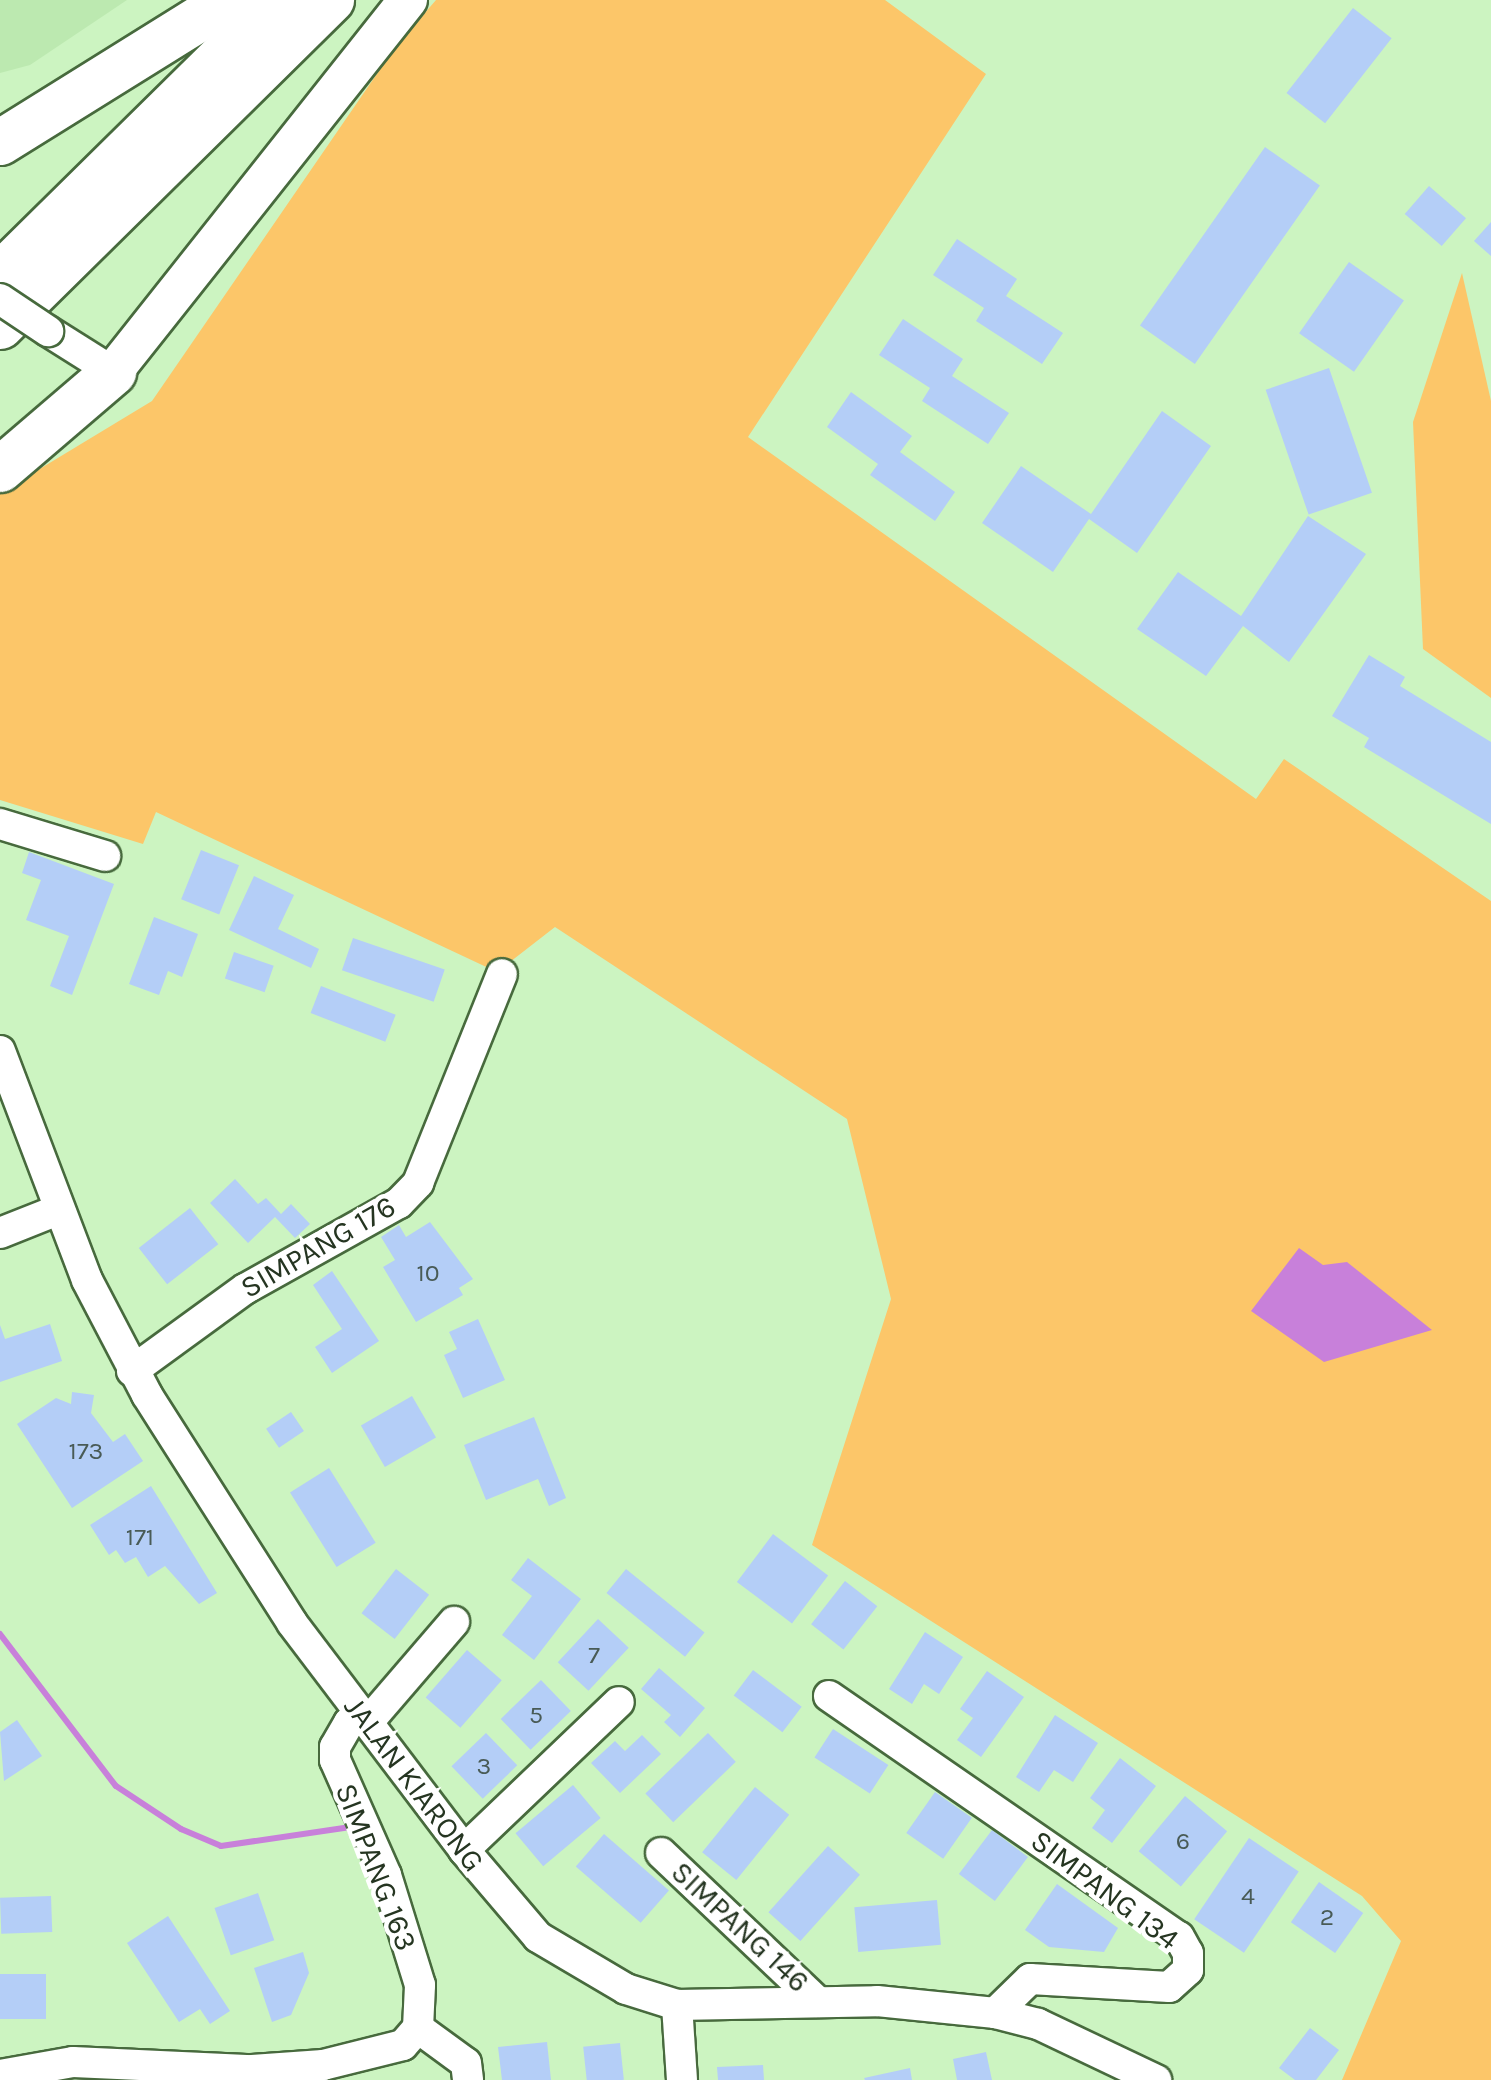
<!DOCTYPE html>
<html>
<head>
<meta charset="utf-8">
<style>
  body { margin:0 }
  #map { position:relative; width:1491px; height:2080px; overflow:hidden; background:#ccf4c1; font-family:Karla,sans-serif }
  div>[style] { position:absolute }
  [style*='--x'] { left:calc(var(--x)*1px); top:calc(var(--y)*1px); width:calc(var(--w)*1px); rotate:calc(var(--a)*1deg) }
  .built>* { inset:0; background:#bce9b0 }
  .green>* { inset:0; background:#fcc669 }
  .water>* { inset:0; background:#c880da }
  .stream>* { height:6px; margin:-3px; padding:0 3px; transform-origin:3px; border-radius:3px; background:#c880da }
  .building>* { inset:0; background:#b4cef7; transform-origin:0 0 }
  .roads { filter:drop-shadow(2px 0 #476a3d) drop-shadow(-2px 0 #476a3d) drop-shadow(0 2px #476a3d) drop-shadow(0 -2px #476a3d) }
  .minor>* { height:30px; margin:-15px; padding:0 15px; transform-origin:15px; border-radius:15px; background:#fff }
  .major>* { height:38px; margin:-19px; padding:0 19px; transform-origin:19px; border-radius:19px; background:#fff }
  .highway>* { height:45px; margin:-22.5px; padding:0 22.5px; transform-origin:22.5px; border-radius:22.5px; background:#fff }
  .bridges { filter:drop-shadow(2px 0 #476a3d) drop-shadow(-2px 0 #476a3d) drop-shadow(0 2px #476a3d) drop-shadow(0 -2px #476a3d) }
  .minor-bridge>* { height:30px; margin:-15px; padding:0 15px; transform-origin:15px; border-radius:15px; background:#fff }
  span { translate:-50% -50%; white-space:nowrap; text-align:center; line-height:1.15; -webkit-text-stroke:9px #fff; paint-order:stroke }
  .number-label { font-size:25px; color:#495b56 }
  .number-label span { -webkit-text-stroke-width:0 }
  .street-label { font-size:30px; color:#253521 }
</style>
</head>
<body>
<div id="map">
  <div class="built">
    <div style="clip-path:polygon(0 0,127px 0,30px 65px,0 73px)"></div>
  </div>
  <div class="green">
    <div style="clip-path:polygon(436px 0,885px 0,986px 74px,748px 437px,1256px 799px,1284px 759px,1491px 901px,1491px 2080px,1342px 2080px,1401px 1941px,1362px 1896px,812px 1545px,891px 1299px,847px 1119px,555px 927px,497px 972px,156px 812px,143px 844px,0 800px,0 493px,152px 401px,394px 49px)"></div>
    <div style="clip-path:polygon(1462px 273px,1491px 401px,1491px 698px,1423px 649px,1413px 422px)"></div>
  </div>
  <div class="water">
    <div style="clip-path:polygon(1299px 1248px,1323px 1265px,1347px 1262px,1432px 1330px,1324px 1362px,1251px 1311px)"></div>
  </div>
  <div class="stream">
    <div style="--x:0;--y:1634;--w:191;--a:52.7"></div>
    <div style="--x:116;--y:1786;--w:78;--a:33.5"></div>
    <div style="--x:181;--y:1829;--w:43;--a:23"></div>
    <div style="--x:221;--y:1846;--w:131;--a:-8.3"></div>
  </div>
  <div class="building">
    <div style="left:1353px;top:8px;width:49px;height:108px;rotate:38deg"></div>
    <div style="left:1265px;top:147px;width:67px;height:218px;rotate:35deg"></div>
    <div style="left:1429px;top:186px;width:49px;height:37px;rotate:41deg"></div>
    <div style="clip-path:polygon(1491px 222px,1491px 256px,1474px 241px)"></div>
    <div style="clip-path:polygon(957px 239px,1017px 279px,1006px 296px,1063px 333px,1042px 364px,976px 321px,984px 308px,933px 275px)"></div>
    <div style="left:1349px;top:262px;width:67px;height:87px;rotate:35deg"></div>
    <div style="clip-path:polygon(903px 319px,963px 359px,952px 376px,1009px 413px,988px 444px,922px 401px,930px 388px,879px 355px)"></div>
    <div style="left:1329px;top:368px;width:132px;height:67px;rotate:71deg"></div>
    <div style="clip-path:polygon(851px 392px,912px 436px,900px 452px,955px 492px,935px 521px,870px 475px,878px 464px,827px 427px)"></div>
    <div style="clip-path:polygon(1162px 411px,1211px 446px,1137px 553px,1089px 519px,1053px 572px,982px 523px,1021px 466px,1091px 514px)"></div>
    <div style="clip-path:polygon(1308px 516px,1366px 554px,1289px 662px,1243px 626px,1206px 676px,1137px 629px,1178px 572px,1241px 616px)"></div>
    <div style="clip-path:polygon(1369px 655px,1405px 677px,1400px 686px,1491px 742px,1491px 824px,1364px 747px,1369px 738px,1332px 716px)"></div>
    <div style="left:201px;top:850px;width:41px;height:53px;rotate:22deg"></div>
    <div style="clip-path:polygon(29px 852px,114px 884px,72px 995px,50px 986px,69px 936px,26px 920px,41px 880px,22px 873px)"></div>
    <div style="clip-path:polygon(254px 876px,294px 895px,278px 929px,319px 949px,311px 968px,229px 930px)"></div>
    <div style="clip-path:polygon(154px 917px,198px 934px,182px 977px,168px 971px,159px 995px,129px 984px)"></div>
    <div style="left:353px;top:938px;width:97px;height:34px;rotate:19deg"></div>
    <div style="left:234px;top:952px;width:42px;height:28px;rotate:19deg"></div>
    <div style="left:321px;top:986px;width:80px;height:29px;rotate:21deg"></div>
    <div style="clip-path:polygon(235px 1179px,258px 1204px,266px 1198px,281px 1214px,291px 1204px,310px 1224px,295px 1238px,275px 1217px,248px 1243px,210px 1203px)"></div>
    <div style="left:190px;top:1208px;width:46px;height:65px;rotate:52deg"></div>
    <div style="clip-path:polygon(430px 1222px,473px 1279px,459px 1288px,463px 1295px,416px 1322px,383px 1267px,395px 1260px,381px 1237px,399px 1225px,406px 1237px)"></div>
    <div style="clip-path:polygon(332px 1271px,379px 1341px,332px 1373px,315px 1347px,342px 1329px,313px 1285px)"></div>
    <div style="clip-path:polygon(478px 1319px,505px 1380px,463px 1398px,444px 1355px,457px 1349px,449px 1332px)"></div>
    <div style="clip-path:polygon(50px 1324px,62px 1361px,0 1382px,0 1325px,5px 1339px)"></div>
    <div style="clip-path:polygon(72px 1392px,94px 1395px,91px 1413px,113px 1442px,125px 1434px,143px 1461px,72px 1508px,17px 1424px,56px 1398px,71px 1404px)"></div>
    <div style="left:412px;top:1396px;width:48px;height:59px;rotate:60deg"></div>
    <div style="left:291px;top:1412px;width:23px;height:30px;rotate:56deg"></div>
    <div style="clip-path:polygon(534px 1417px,566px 1498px,549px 1506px,538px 1479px,486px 1500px,464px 1445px)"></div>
    <div style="left:329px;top:1468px;width:88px;height:46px;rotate:58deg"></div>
    <div style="clip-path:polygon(151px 1486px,217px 1593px,199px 1604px,165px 1566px,148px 1577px,136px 1557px,125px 1563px,116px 1550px,109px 1555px,90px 1525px)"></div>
    <div style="left:773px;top:1534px;width:69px;height:60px;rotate:37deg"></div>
    <div style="clip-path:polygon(528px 1558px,581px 1599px,534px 1660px,502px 1635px,532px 1596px,511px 1580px)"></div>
    <div style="left:396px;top:1569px;width:42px;height:56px;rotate:38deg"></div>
    <div style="left:626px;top:1569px;width:101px;height:31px;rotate:39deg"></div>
    <div style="left:845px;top:1581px;width:41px;height:55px;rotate:38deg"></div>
    <div style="left:598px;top:1619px;width:42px;height:59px;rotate:43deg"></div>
    <div style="clip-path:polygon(925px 1632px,963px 1657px,939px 1694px,924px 1684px,912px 1704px,889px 1689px)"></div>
    <div style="left:467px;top:1650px;width:46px;height:63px;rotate:41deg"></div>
    <div style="clip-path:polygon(659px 1668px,705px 1708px,680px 1737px,664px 1722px,671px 1715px,641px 1689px)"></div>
    <div style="left:753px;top:1670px;width:61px;height:32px;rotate:37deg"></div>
    <div style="clip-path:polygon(987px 1671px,1024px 1697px,981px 1757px,957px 1740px,973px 1718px,960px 1709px)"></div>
    <div style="left:541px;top:1680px;width:43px;height:56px;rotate:46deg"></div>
    <div style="clip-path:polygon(1055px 1715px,1098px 1743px,1073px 1782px,1054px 1770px,1039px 1792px,1016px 1777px)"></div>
    <div style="clip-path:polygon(17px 1720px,42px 1756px,4px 1781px,0 1732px)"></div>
    <div style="left:833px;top:1729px;width:66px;height:34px;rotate:33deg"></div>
    <div style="left:486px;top:1733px;width:45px;height:48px;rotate:46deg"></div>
    <div style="left:708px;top:1733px;width:40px;height:87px;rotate:46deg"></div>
    <div style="clip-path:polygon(642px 1735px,661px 1754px,620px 1793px,591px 1763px,615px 1741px,625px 1751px)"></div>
    <div style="clip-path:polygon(1120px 1758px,1156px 1786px,1112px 1843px,1092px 1828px,1105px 1810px,1090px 1798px)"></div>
    <div style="left:573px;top:1785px;width:43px;height:75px;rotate:50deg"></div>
    <div style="left:755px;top:1787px;width:44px;height:84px;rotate:39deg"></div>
    <div style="left:935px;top:1792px;width:45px;height:50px;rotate:35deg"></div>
    <div style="left:1185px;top:1796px;width:55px;height:72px;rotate:40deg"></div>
    <div style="left:992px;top:1830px;width:45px;height:55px;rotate:37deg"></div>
    <div style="left:604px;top:1834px;width:86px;height:43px;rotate:41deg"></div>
    <div style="left:1249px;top:1838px;width:60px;height:98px;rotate:34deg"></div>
    <div style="left:828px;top:1846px;width:43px;height:89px;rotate:42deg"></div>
    <div style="left:1319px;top:1882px;width:54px;height:49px;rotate:35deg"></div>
    <div style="clip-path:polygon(1057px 1884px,1118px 1928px,1104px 1952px,1049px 1947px,1025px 1930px)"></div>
    <div style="left:258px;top:1893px;width:50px;height:46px;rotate:71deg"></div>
    <div style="left:51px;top:1896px;width:36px;height:51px;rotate:88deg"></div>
    <div style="left:937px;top:1900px;width:45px;height:83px;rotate:85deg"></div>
    <div style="clip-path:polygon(168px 1916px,230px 2011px,210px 2024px,200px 2009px,179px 2022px,127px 1943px)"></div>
    <div style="clip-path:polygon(303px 1952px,309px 1973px,291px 2015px,272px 2022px,254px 1968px)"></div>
    <div style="left:0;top:1974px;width:46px;height:45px"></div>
    <div style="clip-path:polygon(1310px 2028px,1339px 2050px,1316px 2080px,1295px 2080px,1279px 2068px)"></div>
    <div style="clip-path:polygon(547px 2042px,551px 2080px,502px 2080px,498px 2047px)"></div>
    <div style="left:620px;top:2043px;width:37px;height:37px;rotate:84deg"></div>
    <div style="clip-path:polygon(986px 2052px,992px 2080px,957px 2080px,953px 2059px)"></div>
    <div style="clip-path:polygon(763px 2065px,764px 2080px,718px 2080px,717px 2067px)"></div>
    <div style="clip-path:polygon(910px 2068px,912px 2080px,865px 2080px,864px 2078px)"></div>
  </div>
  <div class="roads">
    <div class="minor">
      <div style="--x:48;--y:331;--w:77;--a:32.2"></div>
      <div style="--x:0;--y:824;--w:110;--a:16.9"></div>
      <div style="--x:0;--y:1051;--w:245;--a:69.2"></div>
      <div style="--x:87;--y:1280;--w:130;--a:62.4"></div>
      <div style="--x:147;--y:1395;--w:270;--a:57.5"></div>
      <div style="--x:292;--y:1623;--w:285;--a:52.8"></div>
      <div style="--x:464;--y:1850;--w:114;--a:49.6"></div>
      <div style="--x:538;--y:1937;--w:102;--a:30.6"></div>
      <div style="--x:626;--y:1989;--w:53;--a:17.4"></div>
      <div style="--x:677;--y:2005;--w:200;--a:-1.1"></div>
      <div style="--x:877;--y:2001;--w:119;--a:5.8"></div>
      <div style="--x:995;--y:2013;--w:44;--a:14.3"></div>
      <div style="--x:1038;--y:2024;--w:131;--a:25.4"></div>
      <div style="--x:0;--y:1233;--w:62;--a:-21.6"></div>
      <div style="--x:132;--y:1371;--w:140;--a:-36"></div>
      <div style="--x:245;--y:1289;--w:176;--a:-29.2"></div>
      <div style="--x:399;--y:1203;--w:28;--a:-46"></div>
      <div style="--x:418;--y:1183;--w:225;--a:-68.1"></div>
      <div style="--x:829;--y:1696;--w:425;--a:34.6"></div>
      <div style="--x:1179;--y:1937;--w:18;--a:61"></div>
      <div style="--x:1188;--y:1953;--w:17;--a:90"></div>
      <div style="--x:1188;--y:1970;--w:25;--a:138"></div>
      <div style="--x:1169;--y:1987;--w:139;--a:-176.7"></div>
      <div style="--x:1030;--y:1979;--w:49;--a:135.8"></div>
      <div style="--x:464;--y:1850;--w:214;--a:-43.7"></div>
      <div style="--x:661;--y:1853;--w:216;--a:43.5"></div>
      <div style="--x:677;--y:2005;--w:75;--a:86.2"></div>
      <div style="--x:418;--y:2028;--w:59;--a:36.1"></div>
      <div style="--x:466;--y:2063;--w:17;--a:83"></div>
      <div style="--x:0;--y:2075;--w:74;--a:-10.1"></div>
      <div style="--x:73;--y:2062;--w:179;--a:2.6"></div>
      <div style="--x:252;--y:2070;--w:71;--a:-4"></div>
      <div style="--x:323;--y:2065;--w:82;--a:-14"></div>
      <div style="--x:403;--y:2045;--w:23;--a:-49"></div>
      <div style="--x:418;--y:2028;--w:43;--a:-87.3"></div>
      <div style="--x:420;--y:1985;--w:115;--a:-107.2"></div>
      <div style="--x:386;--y:1875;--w:126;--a:-113.9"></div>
      <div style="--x:335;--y:1760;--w:13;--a:-90"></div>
      <div style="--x:335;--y:1747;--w:28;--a:-60"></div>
      <div style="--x:349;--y:1723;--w:26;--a:-18"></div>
      <div style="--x:374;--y:1715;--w:123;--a:-49.3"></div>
    </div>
    <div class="major">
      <div style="--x:113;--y:372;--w:475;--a:-51.6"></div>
    </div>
    <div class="highway">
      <div style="--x:0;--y:142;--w:269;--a:-31.9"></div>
      <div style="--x:0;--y:274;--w:390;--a:-44.6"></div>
      <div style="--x:0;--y:326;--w:465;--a:-44.6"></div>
      <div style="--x:0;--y:469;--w:149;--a:-40.6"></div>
    </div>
  </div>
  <div class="bridges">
    <div class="minor-bridge">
      <div style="--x:0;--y:299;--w:58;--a:33.7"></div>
    </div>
  </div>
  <div class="number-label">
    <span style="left:428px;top:1273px">10</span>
    <span style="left:86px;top:1451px">173</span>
    <span style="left:140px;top:1537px">171</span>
    <span style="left:594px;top:1655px">7</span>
    <span style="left:536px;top:1715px">5</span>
    <span style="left:484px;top:1766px">3</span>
    <span style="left:1183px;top:1841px">6</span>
    <span style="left:1248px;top:1896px">4</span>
    <span style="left:1327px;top:1917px">2</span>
  </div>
  <div class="street-label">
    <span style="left:318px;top:1247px;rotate:-30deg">SIMPANG 176</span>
    <span style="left:414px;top:1784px;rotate:53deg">JALAN KIARONG</span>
    <span style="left:376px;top:1867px;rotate:69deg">SIMPANG 163</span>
    <span style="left:1105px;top:1890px;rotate:37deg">SIMPANG 134</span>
    <span style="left:740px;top:1927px;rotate:43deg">SIMPANG 146</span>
  </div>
</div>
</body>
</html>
